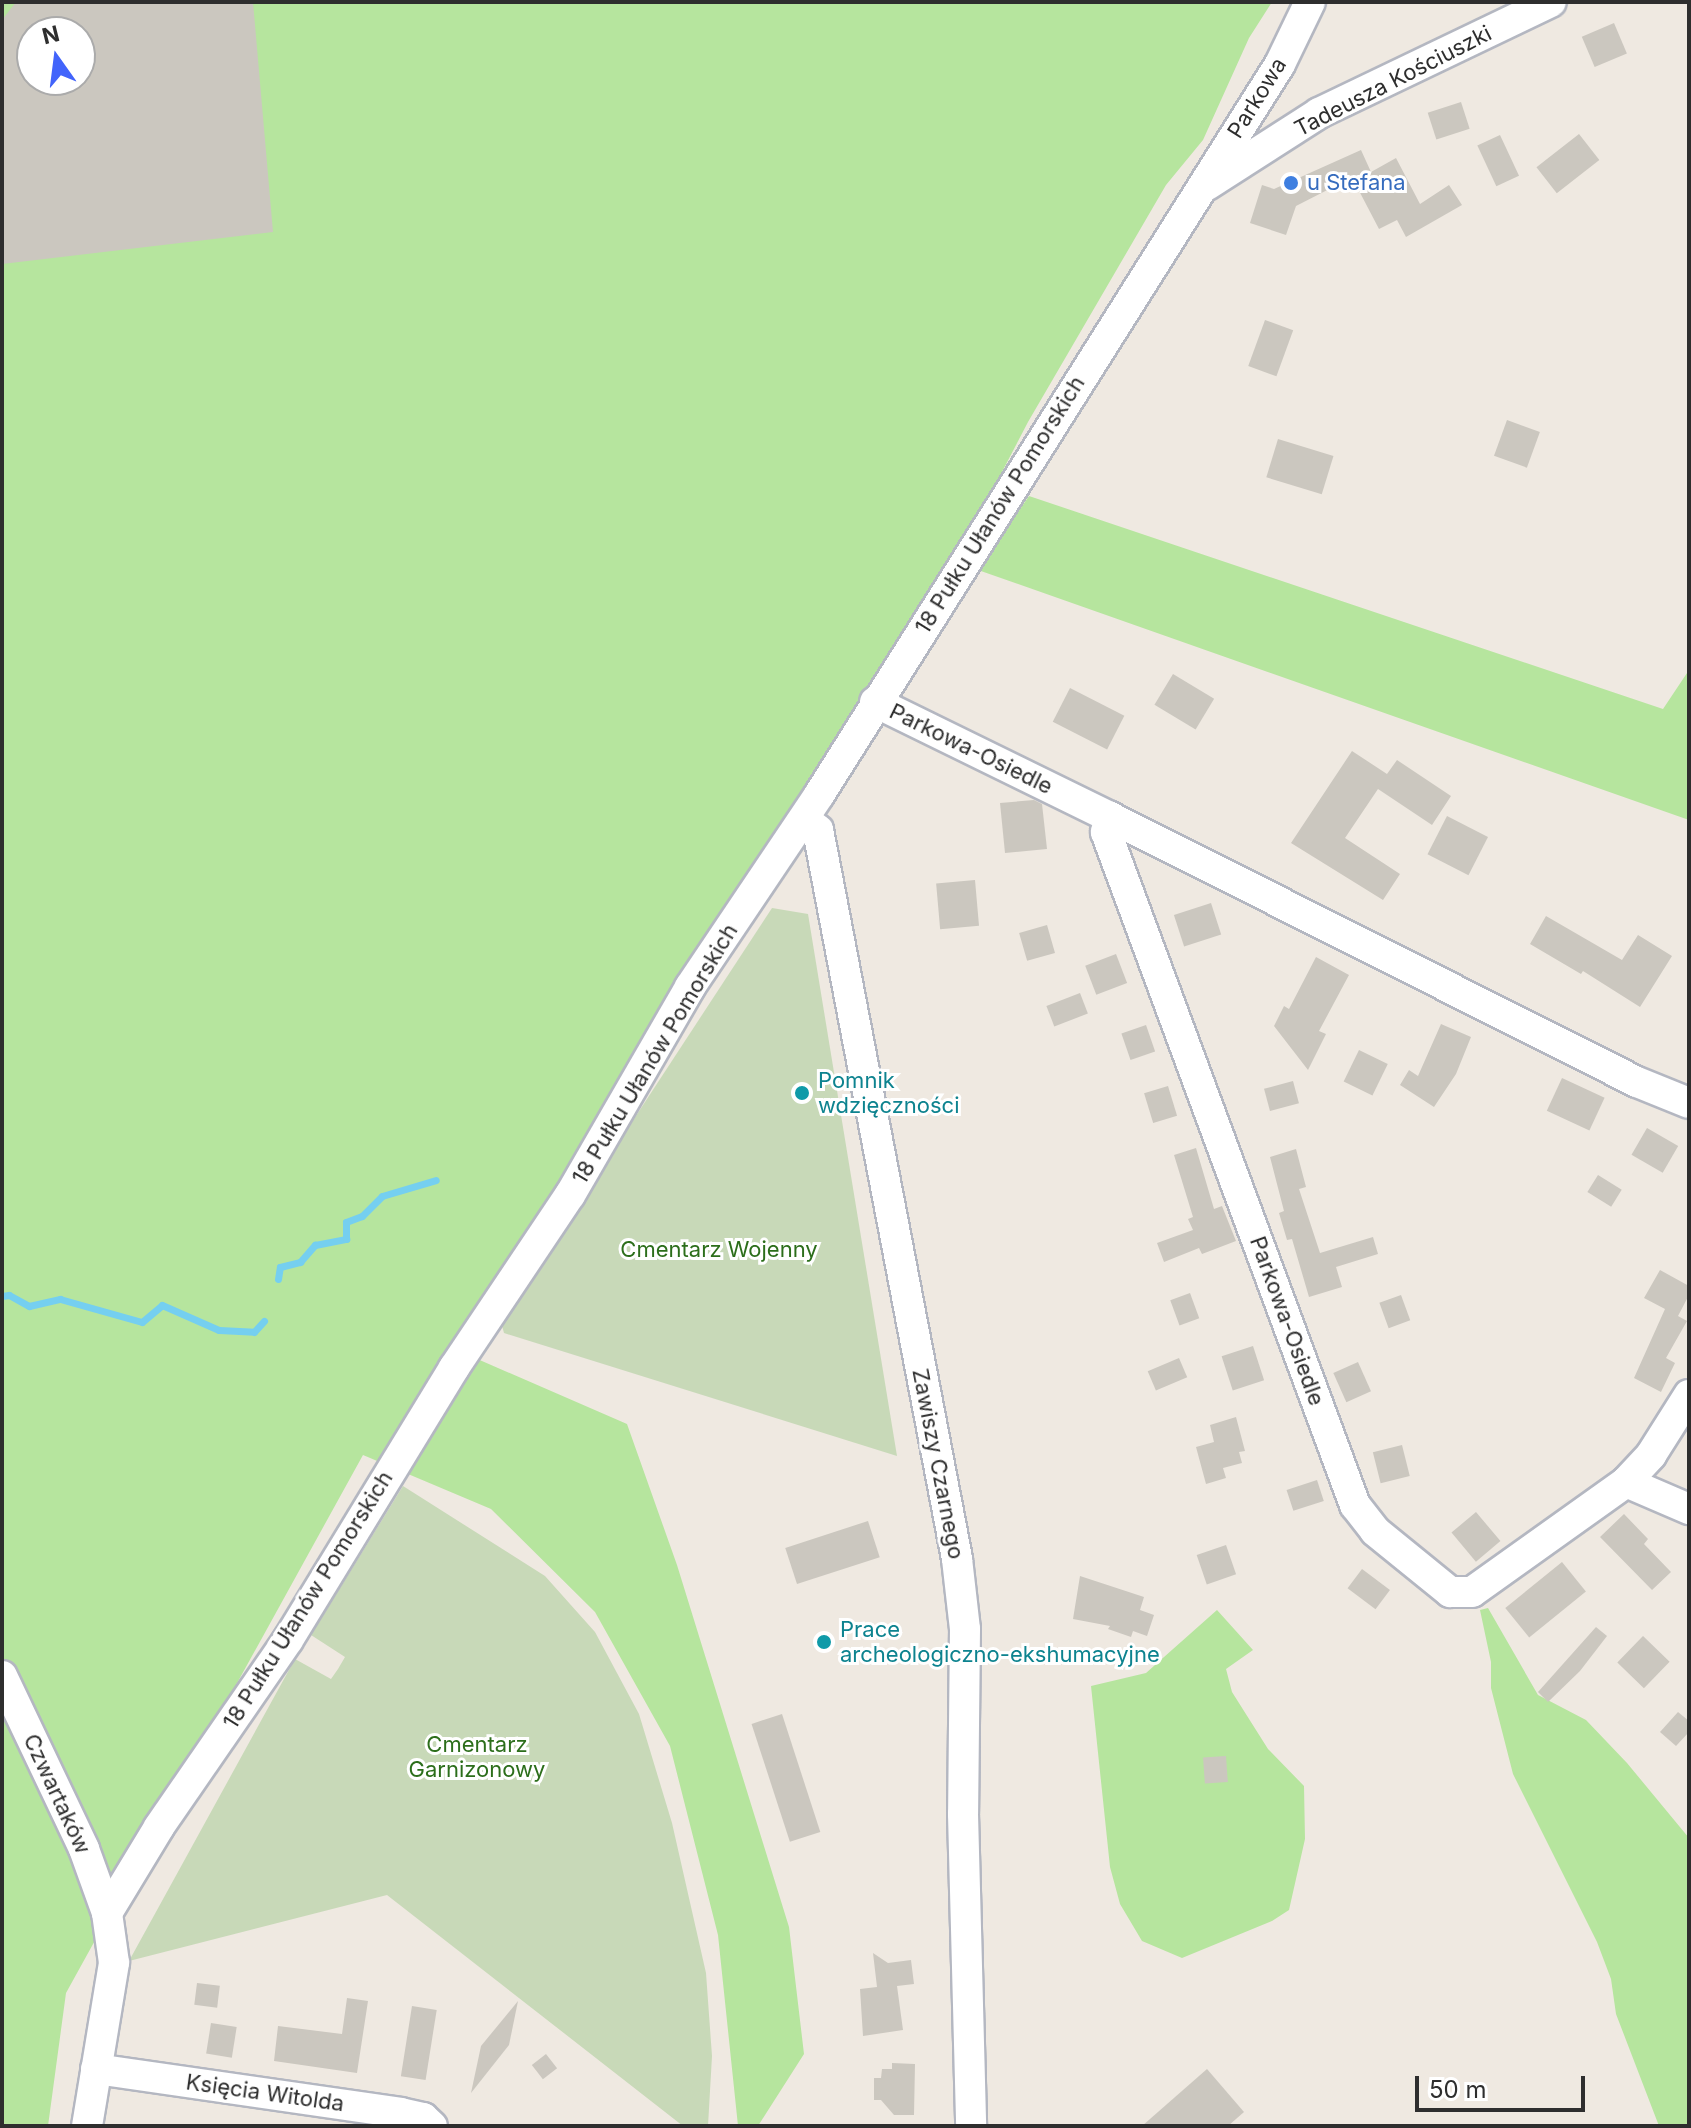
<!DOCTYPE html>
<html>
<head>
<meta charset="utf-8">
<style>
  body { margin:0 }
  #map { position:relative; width:1691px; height:2128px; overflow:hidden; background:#efe9e1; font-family:Inter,sans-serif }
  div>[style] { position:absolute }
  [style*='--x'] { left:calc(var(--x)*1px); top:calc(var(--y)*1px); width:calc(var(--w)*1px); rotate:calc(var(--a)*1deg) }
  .green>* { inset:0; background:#b6e59e }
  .cemetery>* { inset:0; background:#c8d9b8 }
  .stream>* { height:7px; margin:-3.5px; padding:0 3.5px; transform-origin:3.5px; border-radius:3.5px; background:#75cff0 }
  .building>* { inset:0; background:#cbc7bf; transform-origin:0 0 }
  .roads { filter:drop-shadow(2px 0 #b4b7c1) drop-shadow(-2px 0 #b4b7c1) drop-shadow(0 2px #b4b7c1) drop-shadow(0 -2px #b4b7c1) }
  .minor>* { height:30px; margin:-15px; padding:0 15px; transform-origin:15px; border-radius:15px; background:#fff }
  .dots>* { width:22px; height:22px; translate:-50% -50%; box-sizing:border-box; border:4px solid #fff; border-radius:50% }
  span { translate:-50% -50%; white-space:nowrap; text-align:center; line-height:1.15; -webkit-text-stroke:6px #fff; paint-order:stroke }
  .street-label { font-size:22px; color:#2e2e2e }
  .shop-label { font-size:22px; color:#366cbe }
  .left { translate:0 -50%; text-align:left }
  .culture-label { font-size:22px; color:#0d838f }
  .park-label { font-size:22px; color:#2c6e1b }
  .frame { position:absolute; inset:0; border:4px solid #2e2e2e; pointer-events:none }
  .north { position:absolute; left:16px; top:16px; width:80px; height:80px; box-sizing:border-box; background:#fff; border:2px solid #ababab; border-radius:50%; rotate:346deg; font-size:22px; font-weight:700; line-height:32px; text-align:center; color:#2e2e2e }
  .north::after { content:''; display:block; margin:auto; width:28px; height:36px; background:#4264fb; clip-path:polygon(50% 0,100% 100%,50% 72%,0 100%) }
  .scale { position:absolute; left:1415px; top:2076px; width:170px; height:36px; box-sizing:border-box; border:4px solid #2e2e2e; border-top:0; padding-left:10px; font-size:24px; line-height:28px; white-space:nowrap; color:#2e2e2e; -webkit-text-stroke:6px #fff; paint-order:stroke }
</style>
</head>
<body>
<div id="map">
  <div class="green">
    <div style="clip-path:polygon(evenodd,2px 2px,1272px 2px,1249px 38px,1203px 140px,1166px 185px,1028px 422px,955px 562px,459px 1351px,627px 1424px,677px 1565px,789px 1927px,804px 2054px,758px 2126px,738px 2126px,718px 1935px,670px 1746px,595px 1612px,491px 1509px,363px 1455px,66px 1993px,48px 2126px,2px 2126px,2px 2px,32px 32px,80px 32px,80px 80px,32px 80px,32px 32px)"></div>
    <div style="clip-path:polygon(1029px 496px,1663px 709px,1689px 670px,1689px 820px,978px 570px)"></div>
    <div style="clip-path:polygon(1488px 1608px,1538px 1695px,1586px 1720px,1627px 1763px,1689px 1838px,1689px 2126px,1659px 2126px,1616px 2014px,1611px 1979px,1597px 1942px,1513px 1774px,1491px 1688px,1491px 1662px,1480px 1610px)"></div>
    <div style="clip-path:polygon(1217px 1610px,1253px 1650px,1226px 1669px,1232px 1692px,1268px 1749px,1304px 1786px,1305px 1839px,1289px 1910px,1272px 1921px,1182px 1958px,1142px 1941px,1120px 1904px,1110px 1867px,1091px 1686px,1146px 1673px)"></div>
  </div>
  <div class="cemetery">
    <div style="clip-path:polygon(772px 908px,808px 914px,897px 1456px,504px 1333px,501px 1322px)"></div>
    <div style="clip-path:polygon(403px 1486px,545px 1576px,595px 1632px,639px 1714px,672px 1823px,706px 1973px,712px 2056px,708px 2126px,683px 2126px,387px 1895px,129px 1961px,295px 1659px,331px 1679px,338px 1669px,345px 1657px,311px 1635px)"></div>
  </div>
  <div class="stream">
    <div style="--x:278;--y:1279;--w:12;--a:-81"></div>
    <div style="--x:280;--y:1267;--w:21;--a:-14"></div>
    <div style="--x:300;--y:1262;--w:23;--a:-49"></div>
    <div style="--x:315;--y:1245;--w:32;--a:-11"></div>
    <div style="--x:346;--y:1239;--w:17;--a:-90"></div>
    <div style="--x:346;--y:1222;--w:17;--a:-21"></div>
    <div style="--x:362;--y:1216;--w:28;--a:-45"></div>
    <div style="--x:382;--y:1196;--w:56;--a:-16.5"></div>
    <div style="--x:2;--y:1296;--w:7;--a:-8"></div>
    <div style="--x:9;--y:1295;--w:23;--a:29"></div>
    <div style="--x:29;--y:1306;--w:32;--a:-13"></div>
    <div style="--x:60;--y:1299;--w:85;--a:15.7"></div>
    <div style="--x:142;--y:1322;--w:26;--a:-40"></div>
    <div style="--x:162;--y:1305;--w:62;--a:23.7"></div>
    <div style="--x:219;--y:1330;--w:35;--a:3"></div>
    <div style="--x:254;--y:1332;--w:15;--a:-48"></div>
  </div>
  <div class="building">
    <div style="clip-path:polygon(evenodd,16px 2px,253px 2px,273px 232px,2px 264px,2px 20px,16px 2px,32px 32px,80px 32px,80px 80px,32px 80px,32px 32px)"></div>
    <div style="left:1614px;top:23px;width:33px;height:35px;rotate:67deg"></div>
    <div style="left:1461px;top:102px;width:28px;height:35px;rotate:72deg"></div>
    <div style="left:1579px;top:134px;width:33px;height:54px;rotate:52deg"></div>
    <div style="left:1500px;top:135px;width:45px;height:25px;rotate:65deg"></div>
    <div style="clip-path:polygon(1361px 150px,1371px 172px,1396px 158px,1420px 204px,1449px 185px,1462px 205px,1406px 237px,1397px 220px,1379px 229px,1356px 185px,1347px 190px,1343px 182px,1296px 206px,1286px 235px,1250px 223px,1262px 185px,1274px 189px)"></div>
    <div style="left:1265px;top:320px;width:30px;height:49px;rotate:20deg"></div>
    <div style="left:1507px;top:420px;width:35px;height:38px;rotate:20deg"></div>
    <div style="left:1278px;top:439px;width:58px;height:40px;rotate:17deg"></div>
    <div style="left:1173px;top:674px;width:48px;height:36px;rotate:31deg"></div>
    <div style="left:1070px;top:688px;width:61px;height:38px;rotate:27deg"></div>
    <div style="clip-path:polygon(1352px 751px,1387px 774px,1397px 760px,1451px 796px,1432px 825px,1378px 789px,1345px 838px,1400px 874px,1383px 900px,1291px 843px)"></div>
    <div style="clip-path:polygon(1034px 800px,1042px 804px,1047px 849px,1005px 853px,1000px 803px)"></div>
    <div style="left:1447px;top:816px;width:46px;height:43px;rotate:27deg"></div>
    <div style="left:975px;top:880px;width:46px;height:39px;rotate:85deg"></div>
    <div style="left:1211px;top:903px;width:33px;height:39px;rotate:72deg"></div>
    <div style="clip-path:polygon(1546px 916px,1622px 960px,1638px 935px,1672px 956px,1640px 1007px,1583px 971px,1581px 974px,1530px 944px)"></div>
    <div style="left:1047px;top:925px;width:29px;height:29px;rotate:74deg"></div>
    <div style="left:1116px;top:954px;width:31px;height:33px;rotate:69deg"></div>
    <div style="clip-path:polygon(1316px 957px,1349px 975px,1319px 1031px,1326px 1034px,1308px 1070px,1274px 1026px,1284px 1006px,1289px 1009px)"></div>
    <div style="left:1080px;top:993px;width:22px;height:36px;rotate:69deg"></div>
    <div style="clip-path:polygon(1441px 1024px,1471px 1037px,1456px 1074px,1434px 1107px,1400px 1085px,1409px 1070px,1418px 1076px)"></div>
    <div style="left:1146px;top:1025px;width:28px;height:26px;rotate:71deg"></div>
    <div style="left:1359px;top:1050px;width:32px;height:35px;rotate:26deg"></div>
    <div style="left:1562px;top:1078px;width:47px;height:36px;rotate:25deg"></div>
    <div style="left:1293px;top:1081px;width:23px;height:30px;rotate:75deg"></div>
    <div style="left:1168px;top:1086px;width:31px;height:25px;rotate:73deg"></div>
    <div style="left:1647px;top:1128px;width:36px;height:31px;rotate:30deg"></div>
    <div style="clip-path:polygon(1196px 1148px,1214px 1209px,1222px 1206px,1236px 1241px,1202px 1254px,1199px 1248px,1164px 1262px,1157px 1243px,1193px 1230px,1188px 1219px,1193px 1217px,1174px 1155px)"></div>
    <div style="clip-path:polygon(1296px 1149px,1306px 1187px,1299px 1189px,1320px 1253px,1373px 1237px,1378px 1254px,1336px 1267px,1342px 1287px,1309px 1297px,1292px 1239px,1287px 1240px,1279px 1213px,1284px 1211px,1270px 1157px)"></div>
    <div style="left:1598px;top:1175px;width:28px;height:20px;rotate:32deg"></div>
    <div style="clip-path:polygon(1660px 1270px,1689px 1286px,1689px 1295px,1678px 1316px,1687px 1321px,1666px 1358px,1675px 1363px,1661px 1392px,1634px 1378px,1665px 1309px,1644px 1298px)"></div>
    <div style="left:1190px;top:1293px;width:27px;height:21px;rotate:70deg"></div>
    <div style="left:1401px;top:1295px;width:27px;height:23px;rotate:70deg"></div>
    <div style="left:1253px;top:1346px;width:36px;height:33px;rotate:72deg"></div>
    <div style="left:1179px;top:1358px;width:21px;height:34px;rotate:67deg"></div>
    <div style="left:1358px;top:1362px;width:32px;height:27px;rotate:66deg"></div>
    <div style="clip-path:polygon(1236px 1417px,1245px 1451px,1239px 1452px,1242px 1463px,1223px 1468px,1226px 1478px,1206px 1484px,1196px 1447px,1214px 1442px,1210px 1425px)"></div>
    <div style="left:1402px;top:1445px;width:32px;height:30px;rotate:76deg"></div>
    <div style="left:1317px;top:1480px;width:22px;height:32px;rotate:72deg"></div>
    <div style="left:1476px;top:1512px;width:38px;height:32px;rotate:50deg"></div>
    <div style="clip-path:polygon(1624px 1514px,1648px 1539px,1644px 1544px,1671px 1572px,1652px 1590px,1600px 1537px)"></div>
    <div style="left:868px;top:1521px;width:38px;height:87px;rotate:72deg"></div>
    <div style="left:1226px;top:1545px;width:31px;height:31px;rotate:71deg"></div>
    <div style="left:1562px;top:1562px;width:38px;height:73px;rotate:51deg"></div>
    <div style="left:1362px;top:1569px;width:35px;height:24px;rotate:37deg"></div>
    <div style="clip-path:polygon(1080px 1576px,1144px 1597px,1140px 1610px,1154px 1615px,1147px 1636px,1133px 1631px,1131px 1637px,1108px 1629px,1110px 1626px,1073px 1619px)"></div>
    <div style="clip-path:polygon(1596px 1627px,1607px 1636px,1580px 1671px,1548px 1702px,1538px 1692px)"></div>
    <div style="left:1643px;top:1636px;width:37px;height:37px;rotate:44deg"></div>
    <div style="clip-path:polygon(1678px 1712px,1689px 1721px,1689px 1732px,1676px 1746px,1660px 1732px)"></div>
    <div style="left:782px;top:1714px;width:124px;height:32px;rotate:72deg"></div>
    <div style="left:1226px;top:1756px;width:26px;height:23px;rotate:86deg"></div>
    <div style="clip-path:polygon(873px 1953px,888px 1963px,911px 1960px,914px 1984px,897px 1986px,903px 2030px,863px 2036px,860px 1989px,877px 1987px)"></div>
    <div style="left:197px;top:1983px;width:23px;height:22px;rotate:7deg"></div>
    <div style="clip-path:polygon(347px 1998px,368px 2001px,357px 2073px,274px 2061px,278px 2026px,342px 2034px)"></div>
    <div style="clip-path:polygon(518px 2001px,509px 2045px,471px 2093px,481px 2046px)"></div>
    <div style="left:412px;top:2006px;width:25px;height:71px;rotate:9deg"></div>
    <div style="left:211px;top:2023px;width:26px;height:31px;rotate:9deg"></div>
    <div style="left:546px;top:2054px;width:18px;height:18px;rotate:52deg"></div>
    <div style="clip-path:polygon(892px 2063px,915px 2064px,914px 2115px,894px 2115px,881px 2100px,874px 2100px,874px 2078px,881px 2078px,882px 2069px,892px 2069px)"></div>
    <div style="clip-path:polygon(1207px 2069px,1244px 2112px,1228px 2126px,1142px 2126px)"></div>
  </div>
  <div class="roads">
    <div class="minor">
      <div style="--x:1207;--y:185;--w:133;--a:-32.7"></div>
      <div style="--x:1319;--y:113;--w:257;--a:-25.6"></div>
      <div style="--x:875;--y:702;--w:262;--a:26.1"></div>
      <div style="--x:1110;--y:817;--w:16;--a:105"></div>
      <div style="--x:1106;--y:832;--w:718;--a:69.7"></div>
      <div style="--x:1355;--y:1505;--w:33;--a:52"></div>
      <div style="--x:1375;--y:1531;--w:97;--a:39.1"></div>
      <div style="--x:1450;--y:1592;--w:22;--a:0"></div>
      <div style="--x:1472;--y:1592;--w:189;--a:-35.5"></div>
      <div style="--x:1626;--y:1482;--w:37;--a:-47"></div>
      <div style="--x:1651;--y:1455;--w:71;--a:-57.7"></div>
      <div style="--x:1110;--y:817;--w:590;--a:26.7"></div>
      <div style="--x:1637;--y:1082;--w:56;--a:22"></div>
      <div style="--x:804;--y:819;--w:18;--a:38"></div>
      <div style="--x:818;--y:830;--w:742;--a:79.2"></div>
      <div style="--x:957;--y:1559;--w:70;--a:83.5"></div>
      <div style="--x:965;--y:1629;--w:185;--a:90.6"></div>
      <div style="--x:963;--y:1814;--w:312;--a:88.5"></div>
      <div style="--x:1626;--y:1482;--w:69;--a:23.2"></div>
      <div style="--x:2;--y:1676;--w:191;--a:64.6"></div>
      <div style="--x:84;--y:1849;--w:68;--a:70.2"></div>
      <div style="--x:107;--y:1913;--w:50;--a:82"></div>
      <div style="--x:114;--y:1963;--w:165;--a:99.4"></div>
      <div style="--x:107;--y:1913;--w:100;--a:-58.8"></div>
      <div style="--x:159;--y:1827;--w:227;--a:-55.4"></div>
      <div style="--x:288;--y:1640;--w:319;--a:-58.6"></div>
      <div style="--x:454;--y:1368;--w:208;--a:-56.2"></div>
      <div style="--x:570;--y:1195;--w:240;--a:-60"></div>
      <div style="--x:690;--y:987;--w:231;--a:-56.1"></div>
      <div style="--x:819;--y:795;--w:864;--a:-57.76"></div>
      <div style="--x:1280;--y:64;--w:69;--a:-64.2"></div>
      <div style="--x:96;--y:2069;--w:308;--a:8.2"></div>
      <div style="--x:401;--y:2113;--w:23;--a:13"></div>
      <div style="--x:423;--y:2118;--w:12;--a:42"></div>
    </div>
  </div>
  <div class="dots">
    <div style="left:1291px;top:183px;background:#3f7fe0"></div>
    <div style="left:802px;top:1093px;background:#0f9aa8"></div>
    <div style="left:824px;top:1642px;background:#0f9aa8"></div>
  </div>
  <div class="street-label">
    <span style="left:1393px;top:81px;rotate:-27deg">Tadeusza Kościuszki</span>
    <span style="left:1257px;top:98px;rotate:-58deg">Parkowa</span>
    <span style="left:1000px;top:505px;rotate:-58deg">18 Pułku Ułanów Pomorskich</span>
    <span style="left:971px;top:749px;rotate:26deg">Parkowa-Osiedle</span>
    <span style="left:655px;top:1054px;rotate:-59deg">18 Pułku Ułanów Pomorskich</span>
    <span style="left:1287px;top:1321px;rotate:70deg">Parkowa-Osiedle</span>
    <span style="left:938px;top:1464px;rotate:79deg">Zawiszy Czarnego</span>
    <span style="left:308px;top:1600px;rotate:-58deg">18 Pułku Ułanów Pomorskich</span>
    <span style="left:57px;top:1794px;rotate:65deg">Czwartaków</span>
    <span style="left:265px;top:2093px;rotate:8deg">Księcia Witolda</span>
  </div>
  <div class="shop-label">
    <span class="left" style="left:1307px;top:183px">u Stefana</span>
  </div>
  <div class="culture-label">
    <span class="left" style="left:818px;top:1093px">Pomnik<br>wdzięczności</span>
    <span class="left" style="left:840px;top:1642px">Prace<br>archeologiczno-ekshumacyjne</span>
  </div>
  <div class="park-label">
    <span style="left:719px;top:1250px">Cmentarz Wojenny</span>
    <span style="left:477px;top:1757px">Cmentarz<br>Garnizonowy</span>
  </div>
  <div class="frame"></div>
  <div class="north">N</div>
  <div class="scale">50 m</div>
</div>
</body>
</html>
